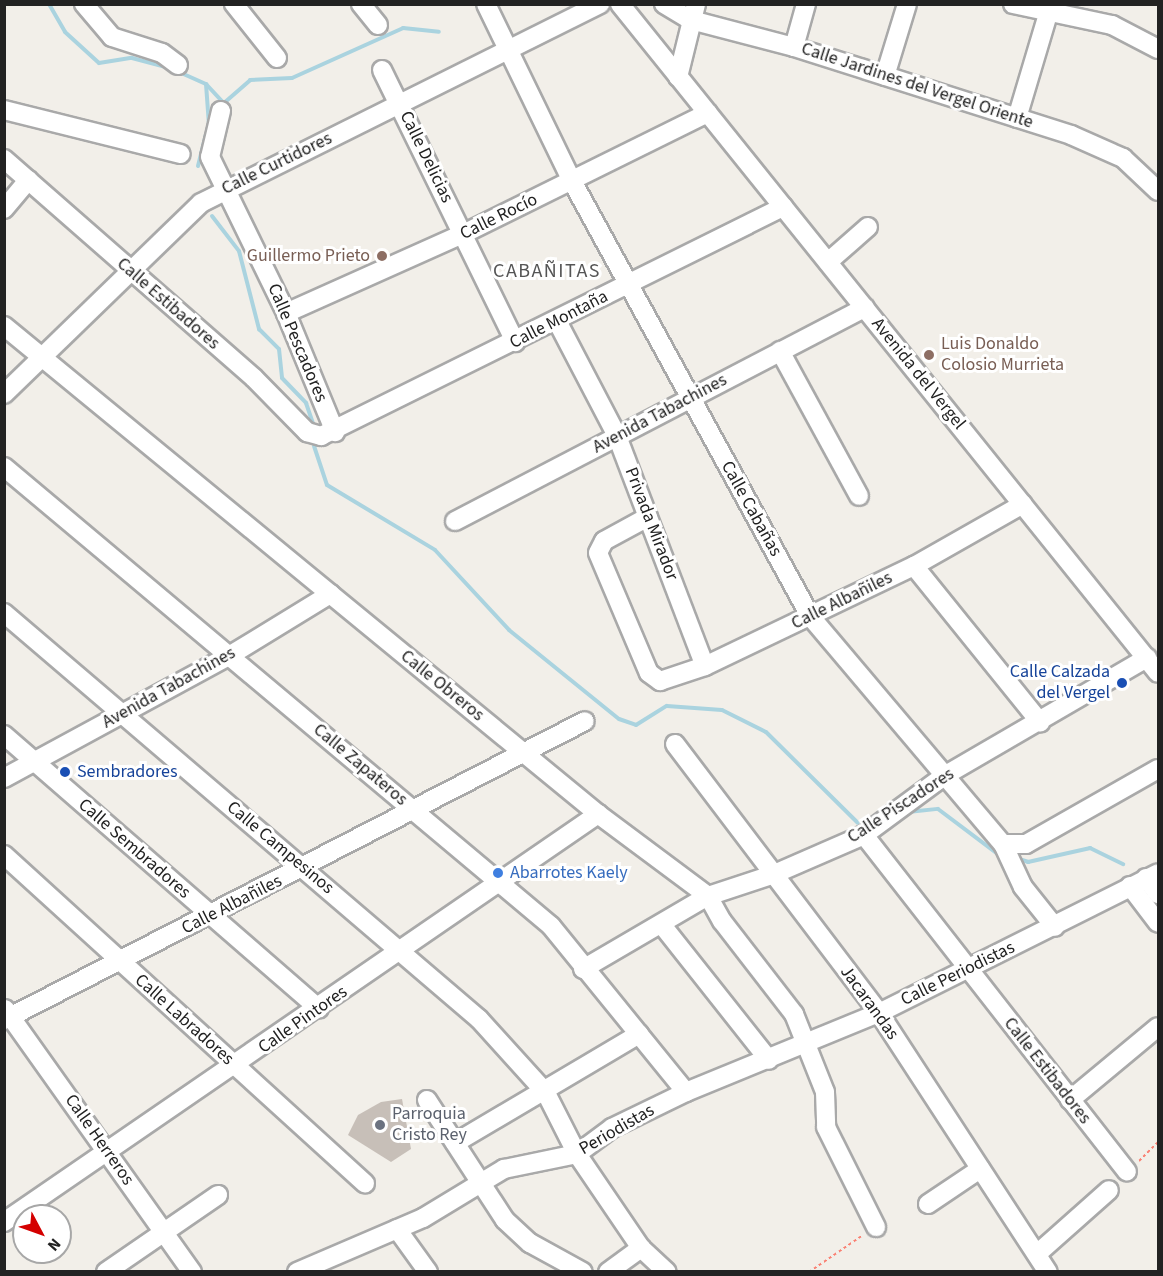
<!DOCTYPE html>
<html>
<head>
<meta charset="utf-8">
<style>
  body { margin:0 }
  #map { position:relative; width:1163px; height:1276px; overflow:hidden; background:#f2efe9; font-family:"Source Sans 3",sans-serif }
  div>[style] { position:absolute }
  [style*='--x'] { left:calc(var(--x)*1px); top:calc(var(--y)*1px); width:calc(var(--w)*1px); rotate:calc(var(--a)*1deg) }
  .stream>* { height:4px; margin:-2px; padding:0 2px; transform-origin:2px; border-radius:2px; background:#aad3df }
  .building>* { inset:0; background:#c7bfb8 }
  .path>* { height:2px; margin-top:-1px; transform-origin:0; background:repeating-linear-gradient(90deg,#fa8072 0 3px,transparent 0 6px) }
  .roads { filter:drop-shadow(2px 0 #a9a9a9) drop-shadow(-2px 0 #a9a9a9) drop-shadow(0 2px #a9a9a9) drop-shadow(0 -2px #a9a9a9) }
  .minor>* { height:18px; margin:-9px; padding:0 9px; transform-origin:9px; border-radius:9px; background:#fff }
  .dots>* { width:16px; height:16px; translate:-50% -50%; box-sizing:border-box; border:3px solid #fff; border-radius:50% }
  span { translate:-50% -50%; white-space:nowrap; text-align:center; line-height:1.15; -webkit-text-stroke:6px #fff; paint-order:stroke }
  .street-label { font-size:18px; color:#222 }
  .education-label { font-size:18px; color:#785e54 }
  .right { translate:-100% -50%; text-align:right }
  .left { translate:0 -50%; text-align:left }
  .transit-label { font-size:18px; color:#164399 }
  .shop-label { font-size:18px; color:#366cbe }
  .worship-label { font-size:18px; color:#5b616d }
  .neighbourhood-label { font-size:20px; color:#555; letter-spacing:1.5px }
  .frame { position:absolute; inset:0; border:6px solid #222; pointer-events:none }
  .north { position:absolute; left:12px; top:1204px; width:60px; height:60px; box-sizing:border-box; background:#fff; border:2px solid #a7a7a7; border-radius:50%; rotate:131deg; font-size:16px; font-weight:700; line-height:24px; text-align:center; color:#222 }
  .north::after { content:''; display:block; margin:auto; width:21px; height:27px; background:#d40000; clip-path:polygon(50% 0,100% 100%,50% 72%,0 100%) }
</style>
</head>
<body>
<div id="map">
  <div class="stream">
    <div style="--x:49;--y:4;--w:32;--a:60"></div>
    <div style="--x:65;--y:32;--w:46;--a:42.4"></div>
    <div style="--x:99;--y:63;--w:33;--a:-9"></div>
    <div style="--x:132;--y:58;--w:38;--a:15"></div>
    <div style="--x:179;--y:72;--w:30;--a:24"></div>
    <div style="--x:206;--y:84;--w:41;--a:85.8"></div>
    <div style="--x:206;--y:84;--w:26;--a:47"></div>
    <div style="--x:224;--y:103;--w:35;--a:-41"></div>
    <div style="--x:250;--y:80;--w:42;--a:-2.7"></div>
    <div style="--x:292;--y:78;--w:122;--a:-24.2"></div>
    <div style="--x:403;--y:28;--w:36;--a:6"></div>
    <div style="--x:198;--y:166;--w:32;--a:-76"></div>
    <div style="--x:212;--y:216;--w:44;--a:52.4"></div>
    <div style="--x:239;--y:251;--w:81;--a:75.6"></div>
    <div style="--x:259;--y:329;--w:28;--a:45"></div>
    <div style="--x:279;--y:349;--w:29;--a:84"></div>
    <div style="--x:282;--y:378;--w:35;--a:46"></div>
    <div style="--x:306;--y:403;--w:21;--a:71"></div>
    <div style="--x:314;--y:446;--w:41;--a:71.6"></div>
    <div style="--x:327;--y:485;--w:126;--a:31"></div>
    <div style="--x:435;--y:550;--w:109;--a:47.2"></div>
    <div style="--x:509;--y:630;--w:141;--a:39"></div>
    <div style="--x:619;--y:719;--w:18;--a:19"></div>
    <div style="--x:636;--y:725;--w:36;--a:-32"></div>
    <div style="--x:667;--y:706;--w:55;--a:4.2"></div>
    <div style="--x:722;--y:710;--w:49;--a:26.6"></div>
    <div style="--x:766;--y:732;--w:129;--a:44.7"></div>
    <div style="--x:908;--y:812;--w:30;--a:-6"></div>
    <div style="--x:938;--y:809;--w:75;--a:36.9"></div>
    <div style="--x:1016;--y:858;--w:13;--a:18"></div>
    <div style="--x:1028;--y:862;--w:64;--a:-12.7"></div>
    <div style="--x:1090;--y:848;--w:37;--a:26"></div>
  </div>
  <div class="building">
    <div style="clip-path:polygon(402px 1099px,411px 1149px,391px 1162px,348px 1135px,358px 1115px,381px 1102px)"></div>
  </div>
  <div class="path">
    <div style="--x:1139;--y:1161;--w:27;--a:-45"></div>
    <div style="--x:809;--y:1272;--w:65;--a:-34.4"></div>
  </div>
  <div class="roads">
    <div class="minor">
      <div style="--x:84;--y:4;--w:43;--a:49.7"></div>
      <div style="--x:112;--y:37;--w:52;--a:17.7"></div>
      <div style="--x:162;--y:53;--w:20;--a:37"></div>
      <div style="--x:234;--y:4;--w:69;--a:51.5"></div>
      <div style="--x:361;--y:4;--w:27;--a:51"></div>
      <div style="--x:486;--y:4;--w:197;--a:64.1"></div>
      <div style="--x:572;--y:181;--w:496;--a:61.3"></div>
      <div style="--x:810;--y:616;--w:299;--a:49.8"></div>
      <div style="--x:1003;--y:844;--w:47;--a:65.1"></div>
      <div style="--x:1023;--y:887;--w:51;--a:51.3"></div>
      <div style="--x:620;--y:4;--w:858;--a:51.19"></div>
      <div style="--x:664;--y:4;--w:31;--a:31"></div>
      <div style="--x:691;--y:20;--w:106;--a:14.7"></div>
      <div style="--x:794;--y:47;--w:291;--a:17.6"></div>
      <div style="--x:1071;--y:135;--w:57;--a:23.9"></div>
      <div style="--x:1123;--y:158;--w:48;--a:43.3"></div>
      <div style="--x:1013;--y:4;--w:101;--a:12"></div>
      <div style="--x:1112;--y:25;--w:52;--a:27.6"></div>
      <div style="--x:794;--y:47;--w:45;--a:-74.4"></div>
      <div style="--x:382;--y:70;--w:303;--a:63.9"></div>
      <div style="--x:885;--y:76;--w:75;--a:-73"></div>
      <div style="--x:678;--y:77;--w:75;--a:-76.1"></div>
      <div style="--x:4;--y:110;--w:182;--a:14"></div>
      <div style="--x:221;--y:111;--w:47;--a:103.4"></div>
      <div style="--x:210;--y:157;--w:174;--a:64"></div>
      <div style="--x:286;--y:313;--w:129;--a:67.6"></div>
      <div style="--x:1017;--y:118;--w:119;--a:-73.4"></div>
      <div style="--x:4;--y:159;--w:332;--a:41.2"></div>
      <div style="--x:254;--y:378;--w:76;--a:45.5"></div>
      <div style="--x:307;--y:432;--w:15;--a:16"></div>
      <div style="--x:321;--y:436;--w:516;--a:-26.37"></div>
      <div style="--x:4;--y:209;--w:38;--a:-50"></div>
      <div style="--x:828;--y:262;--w:53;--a:-41.2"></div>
      <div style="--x:286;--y:313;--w:194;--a:-24.1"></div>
      <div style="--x:463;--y:234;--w:273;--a:-26.3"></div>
      <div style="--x:557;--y:321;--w:130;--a:62.4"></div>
      <div style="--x:617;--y:436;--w:246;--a:69.1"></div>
      <div style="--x:4;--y:326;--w:769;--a:39.4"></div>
      <div style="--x:598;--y:814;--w:137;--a:36.7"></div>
      <div style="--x:708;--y:896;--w:29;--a:61"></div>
      <div style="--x:722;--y:921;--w:118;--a:52.3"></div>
      <div style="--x:794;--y:1014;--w:84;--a:68.3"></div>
      <div style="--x:825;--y:1092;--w:35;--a:88"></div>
      <div style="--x:826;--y:1127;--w:112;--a:63.4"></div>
      <div style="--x:780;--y:351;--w:165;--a:61.4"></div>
      <div style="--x:4;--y:394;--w:274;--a:-44.1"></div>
      <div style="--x:201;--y:203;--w:446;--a:-26.5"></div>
      <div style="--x:4;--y:467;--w:714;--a:40"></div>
      <div style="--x:551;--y:926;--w:214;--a:50.9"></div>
      <div style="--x:648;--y:517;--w:50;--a:151.4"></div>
      <div style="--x:604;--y:541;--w:13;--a:117"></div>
      <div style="--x:598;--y:553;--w:130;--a:67"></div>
      <div style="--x:649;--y:673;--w:14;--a:36"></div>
      <div style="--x:660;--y:681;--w:47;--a:-18.4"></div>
      <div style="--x:705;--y:666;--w:232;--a:-25.6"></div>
      <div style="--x:914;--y:566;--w:125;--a:-29.6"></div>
      <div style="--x:455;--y:521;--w:462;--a:-27.5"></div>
      <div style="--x:914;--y:566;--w:201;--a:51.1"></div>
      <div style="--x:4;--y:613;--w:625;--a:40.52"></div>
      <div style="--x:479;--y:1019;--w:100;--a:47.8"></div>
      <div style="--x:546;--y:1093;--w:68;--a:63.1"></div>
      <div style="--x:577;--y:1154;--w:114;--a:55.8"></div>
      <div style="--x:641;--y:1248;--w:35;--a:43"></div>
      <div style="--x:4;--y:735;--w:417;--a:41"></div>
      <div style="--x:675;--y:744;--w:338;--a:52.8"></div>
      <div style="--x:879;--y:1013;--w:309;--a:56.9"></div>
      <div style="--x:4;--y:778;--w:256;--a:-28.5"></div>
      <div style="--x:229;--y:656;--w:119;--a:-31.5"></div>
      <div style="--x:864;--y:835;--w:427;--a:52"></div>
      <div style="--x:1003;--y:844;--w:23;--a:0"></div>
      <div style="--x:1026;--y:844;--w:152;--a:-29.6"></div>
      <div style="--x:4;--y:855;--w:488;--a:42.3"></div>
      <div style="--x:1146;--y:878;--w:20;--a:53"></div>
      <div style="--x:1130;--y:886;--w:46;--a:52.9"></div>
      <div style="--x:662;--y:925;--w:172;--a:51.6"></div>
      <div style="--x:583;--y:969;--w:145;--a:-30.3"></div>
      <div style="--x:708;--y:896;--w:67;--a:-18.2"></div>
      <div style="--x:772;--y:875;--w:100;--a:-23.5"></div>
      <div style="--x:864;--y:835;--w:99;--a:-36.4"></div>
      <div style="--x:944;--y:776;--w:235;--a:-30.2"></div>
      <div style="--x:5;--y:1009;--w:323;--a:54.6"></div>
      <div style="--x:4;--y:1020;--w:653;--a:-27.23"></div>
      <div style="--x:427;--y:1100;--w:143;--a:57"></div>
      <div style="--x:505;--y:1220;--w:34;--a:43"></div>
      <div style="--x:530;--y:1243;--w:60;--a:28.7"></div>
      <div style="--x:1070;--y:1100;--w:114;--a:-39.7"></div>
      <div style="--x:455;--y:1143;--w:214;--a:-30.6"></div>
      <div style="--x:928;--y:1204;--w:63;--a:-33.9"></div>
      <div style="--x:4;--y:1222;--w:721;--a:-34.48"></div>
      <div style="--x:397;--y:1229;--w:53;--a:54.2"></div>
      <div style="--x:1037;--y:1254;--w:96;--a:-41.6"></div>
      <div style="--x:106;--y:1272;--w:136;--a:-34.5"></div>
      <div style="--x:297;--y:1272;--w:137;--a:-23.2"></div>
      <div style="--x:423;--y:1218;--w:95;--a:-31.2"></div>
      <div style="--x:504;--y:1169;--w:75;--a:-11.6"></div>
      <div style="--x:577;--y:1154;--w:44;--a:-36.6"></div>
      <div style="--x:612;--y:1128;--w:82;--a:-25.9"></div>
      <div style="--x:686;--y:1092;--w:209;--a:-22.3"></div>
      <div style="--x:879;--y:1013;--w:312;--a:-26.6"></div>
      <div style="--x:608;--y:1272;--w:41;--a:-36"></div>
    </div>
  </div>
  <div class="dots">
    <div style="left:382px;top:256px;background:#8d6e63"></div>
    <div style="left:929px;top:355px;background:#8d6e63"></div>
    <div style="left:1122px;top:683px;background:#1a4fb4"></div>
    <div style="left:65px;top:772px;background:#1a4fb4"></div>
    <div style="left:498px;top:873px;background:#3f7fe0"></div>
    <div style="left:380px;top:1125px;background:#6b7280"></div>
  </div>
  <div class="street-label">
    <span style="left:917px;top:86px;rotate:18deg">Calle Jardines del Vergel Oriente</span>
    <span style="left:426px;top:157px;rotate:64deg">Calle Delicias</span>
    <span style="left:277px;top:164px;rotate:-26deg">Calle Curtidores</span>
    <span style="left:499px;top:217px;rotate:-26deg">Calle Rocío</span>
    <span style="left:168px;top:304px;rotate:41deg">Calle Estibadores</span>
    <span style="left:559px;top:320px;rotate:-27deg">Calle Montaña</span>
    <span style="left:297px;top:343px;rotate:67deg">Calle Pescadores</span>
    <span style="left:918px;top:374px;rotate:51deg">Avenida del Vergel</span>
    <span style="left:660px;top:414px;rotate:-28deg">Avenida Tabachines</span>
    <span style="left:751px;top:509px;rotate:61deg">Calle Cabañas</span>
    <span style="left:651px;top:524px;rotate:69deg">Privada Mirador</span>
    <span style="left:842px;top:601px;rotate:-26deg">Calle Albañiles</span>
    <span style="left:442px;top:686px;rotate:39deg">Calle Obreros</span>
    <span style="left:169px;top:688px;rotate:-29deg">Avenida Tabachines</span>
    <span style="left:360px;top:765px;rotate:40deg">Calle Zapateros</span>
    <span style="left:901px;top:806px;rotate:-33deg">Calle Piscadores</span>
    <span style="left:280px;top:848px;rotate:40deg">Calle Campesinos</span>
    <span style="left:134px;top:849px;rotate:41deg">Calle Sembradores</span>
    <span style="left:232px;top:905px;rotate:-27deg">Calle Albañiles</span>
    <span style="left:958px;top:974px;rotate:-26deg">Calle Periodistas</span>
    <span style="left:869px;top:1003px;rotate:54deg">Jacarandas</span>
    <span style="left:184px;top:1020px;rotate:42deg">Calle Labradores</span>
    <span style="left:303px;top:1020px;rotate:-35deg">Calle Pintores</span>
    <span style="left:1047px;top:1071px;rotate:52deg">Calle Estibadores</span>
    <span style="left:617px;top:1130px;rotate:-30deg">Periodistas</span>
    <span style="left:99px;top:1140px;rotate:55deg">Calle Herreros</span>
  </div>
  <div class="education-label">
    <span class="right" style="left:370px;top:256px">Guillermo Prieto</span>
    <span class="left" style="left:941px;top:355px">Luis Donaldo<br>Colosio Murrieta</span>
  </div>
  <div class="transit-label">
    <span class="right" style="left:1110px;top:683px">Calle Calzada<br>del Vergel</span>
    <span class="left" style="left:77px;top:772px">Sembradores</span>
  </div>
  <div class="shop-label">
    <span class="left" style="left:510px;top:873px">Abarrotes Kaely</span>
  </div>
  <div class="worship-label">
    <span class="left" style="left:392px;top:1125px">Parroquia<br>Cristo Rey</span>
  </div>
  <div class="neighbourhood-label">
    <span style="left:547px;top:271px">CABAÑITAS</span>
  </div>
  <div class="frame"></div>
  <div class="north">N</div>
</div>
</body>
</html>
